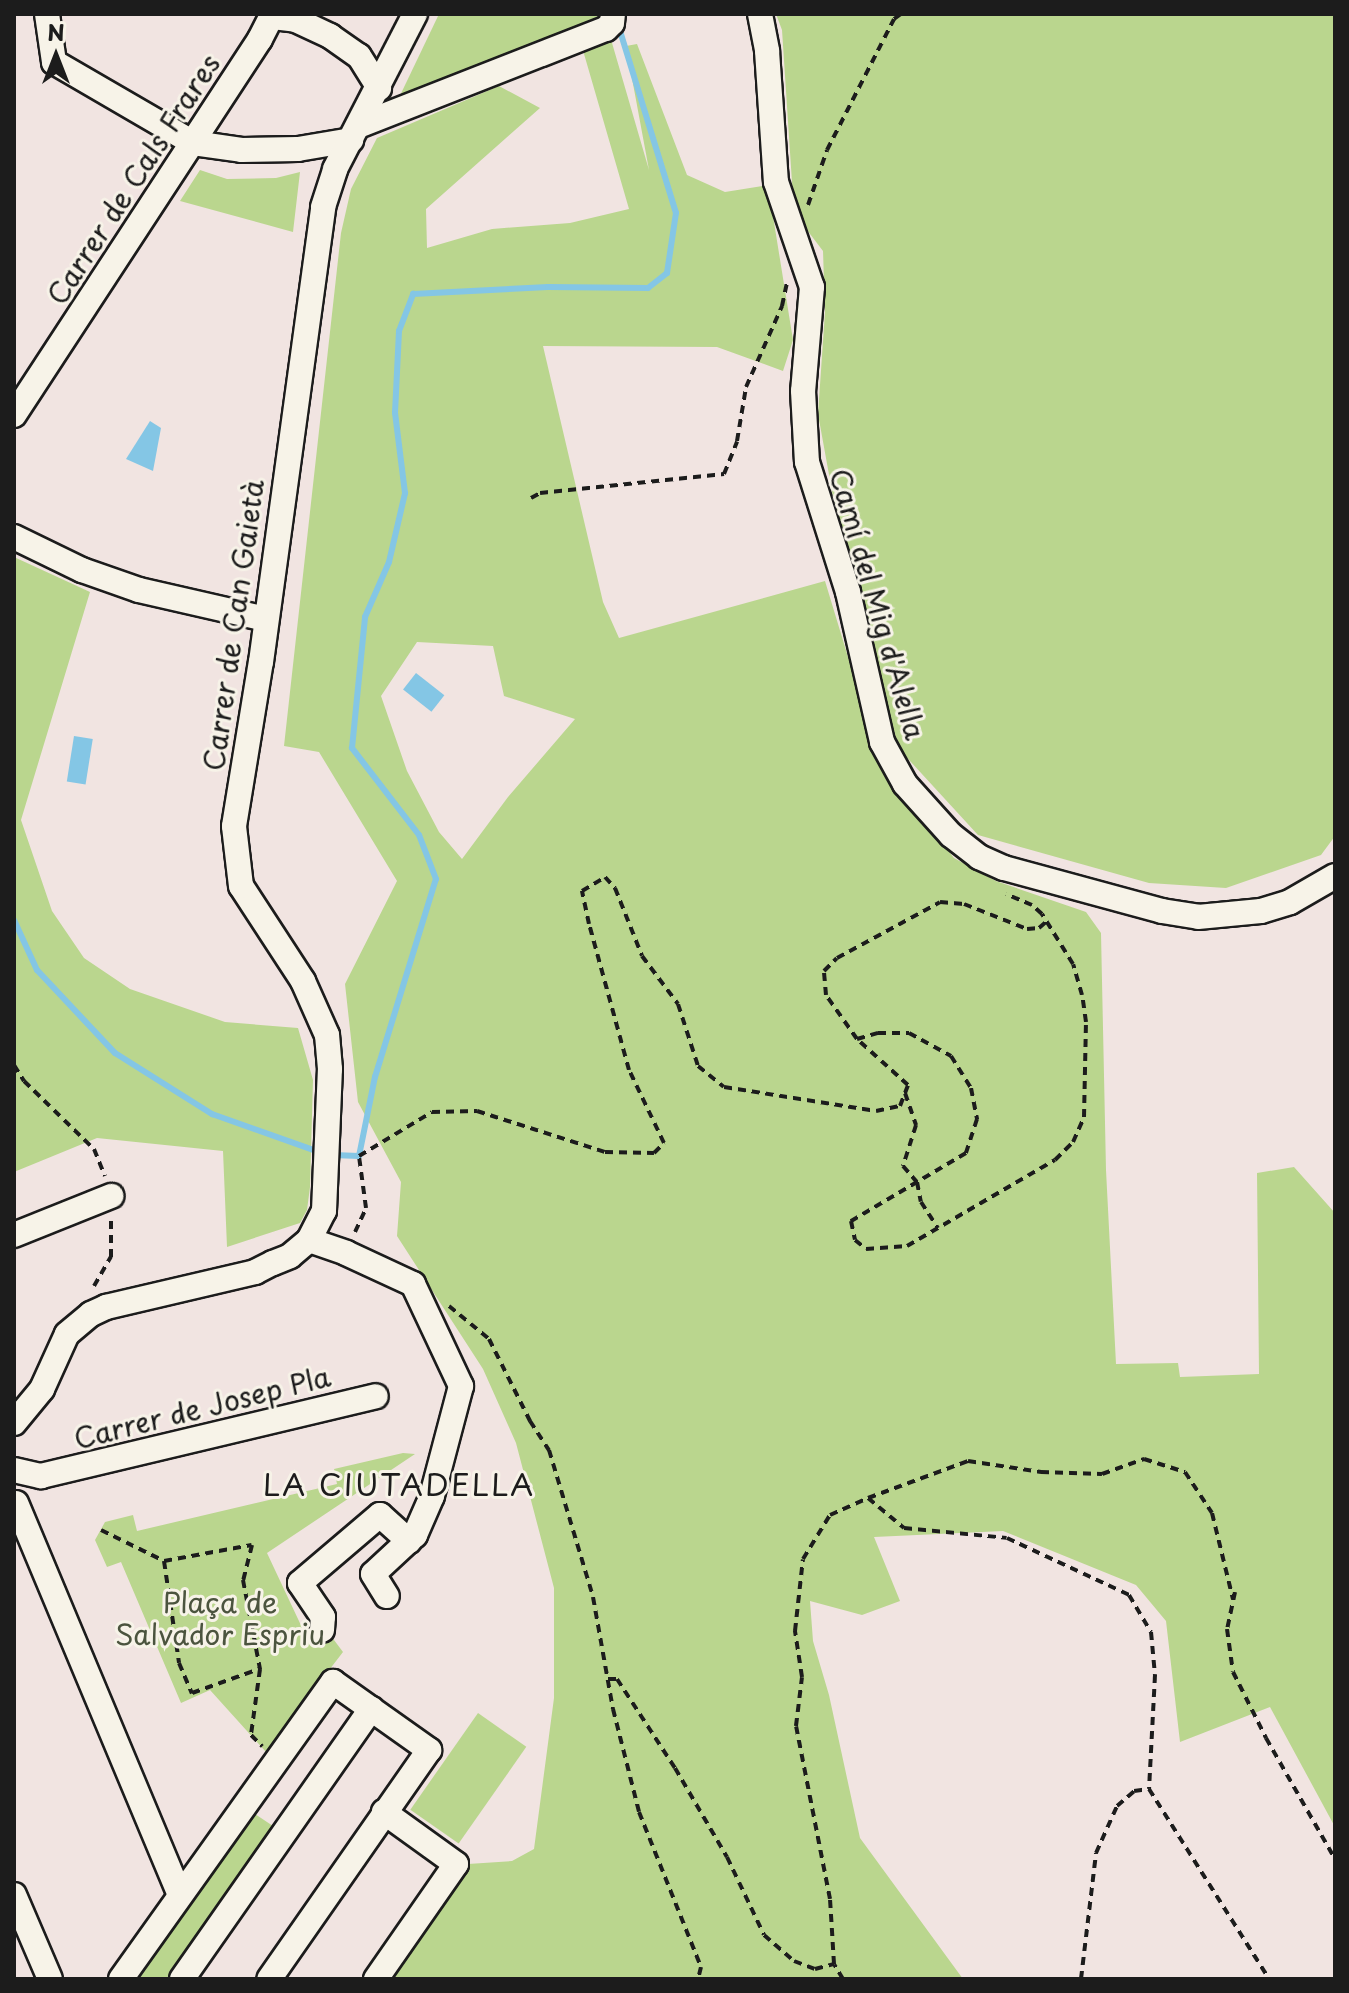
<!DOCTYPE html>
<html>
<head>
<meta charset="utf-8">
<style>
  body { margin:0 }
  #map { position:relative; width:1349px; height:1993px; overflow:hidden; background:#f1e4e1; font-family:"Playpen Sans",sans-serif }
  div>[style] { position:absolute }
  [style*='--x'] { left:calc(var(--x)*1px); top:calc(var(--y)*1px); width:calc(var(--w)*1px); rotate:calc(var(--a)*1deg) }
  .green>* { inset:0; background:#bad68e; transform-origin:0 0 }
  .water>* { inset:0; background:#84c6e5; transform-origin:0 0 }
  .stream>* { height:6px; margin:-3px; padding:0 3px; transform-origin:3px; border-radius:3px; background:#84c6e5 }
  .path>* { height:4px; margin-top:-2px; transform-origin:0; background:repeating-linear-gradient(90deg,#1c1c1c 0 8px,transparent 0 14px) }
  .roads { filter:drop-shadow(2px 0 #1c1c1c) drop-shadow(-2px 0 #1c1c1c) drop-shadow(0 2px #1c1c1c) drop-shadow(0 -2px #1c1c1c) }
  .minor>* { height:24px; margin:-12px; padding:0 12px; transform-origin:12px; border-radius:12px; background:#f7f3e8 }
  span { translate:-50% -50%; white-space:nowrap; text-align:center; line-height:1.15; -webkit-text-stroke:6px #f7f3e8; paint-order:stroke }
  .street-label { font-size:28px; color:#1c1c1c }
  .park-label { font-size:28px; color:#4b543e }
  .neighbourhood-label { font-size:30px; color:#1c1c1c; letter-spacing:2px }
  .frame { position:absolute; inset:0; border:16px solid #1c1c1c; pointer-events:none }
  .north { position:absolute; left:16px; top:16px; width:80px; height:80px; -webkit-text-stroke:6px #f7f3e8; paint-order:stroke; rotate:0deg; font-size:22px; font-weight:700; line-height:32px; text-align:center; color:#1c1c1c }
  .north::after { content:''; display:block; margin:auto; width:28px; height:36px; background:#1c1c1c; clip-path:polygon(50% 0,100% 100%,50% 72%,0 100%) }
</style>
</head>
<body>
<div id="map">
  <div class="green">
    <div style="clip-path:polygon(439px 14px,604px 14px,604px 21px,395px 106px)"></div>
    <div style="clip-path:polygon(776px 14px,1335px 14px,1335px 836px,1321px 855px,1226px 888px,1149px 883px,978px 835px,899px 749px,839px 530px,818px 414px,825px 312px,823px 251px,794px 213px,782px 30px)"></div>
    <div style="clip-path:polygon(evenodd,610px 36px,649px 170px,626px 46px,637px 44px,687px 175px,725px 192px,768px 185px,793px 340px,783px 371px,717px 347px,543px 346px,603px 602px,619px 638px,825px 581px,881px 766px,954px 858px,996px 881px,1086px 912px,1101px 933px,1106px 1170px,1116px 1364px,1178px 1363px,1180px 1377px,1259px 1374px,1257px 1173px,1294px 1167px,1335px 1213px,1335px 1827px,1270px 1707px,1180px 1742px,1166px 1621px,1136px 1585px,1003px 1531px,874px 1537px,900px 1601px,862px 1615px,810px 1601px,813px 1641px,829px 1695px,860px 1838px,963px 1979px,392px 1979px,468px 1864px,512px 1861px,534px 1849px,554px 1698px,554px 1588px,516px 1443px,483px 1369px,397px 1236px,401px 1182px,358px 1102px,345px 984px,397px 881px,319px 752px,284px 746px,341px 233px,351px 189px,377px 138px,499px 86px,540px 108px,426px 209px,427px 248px,492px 229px,570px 223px,629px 209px,582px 47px,610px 36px,417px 642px,493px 646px,504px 696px,575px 719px,508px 797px,462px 859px,439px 832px,407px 771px,381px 696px,417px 642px)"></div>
    <div style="clip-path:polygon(200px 170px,227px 179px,276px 178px,300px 172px,293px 232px,180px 201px)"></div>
    <div style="clip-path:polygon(14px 557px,90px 592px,21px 820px,52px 911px,84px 958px,130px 989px,225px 1022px,298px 1028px,313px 1080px,310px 1187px,307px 1210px,300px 1223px,227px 1247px,223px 1151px,97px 1138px,14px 1172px)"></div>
    <div style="clip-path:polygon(403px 1453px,415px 1454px,267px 1553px,306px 1636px,325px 1628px,343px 1652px,266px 1752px,210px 1690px,181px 1703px,121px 1562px,107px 1567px,95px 1540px,105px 1522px,133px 1515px,137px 1531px,337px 1484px,334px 1469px)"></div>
    <div style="left:478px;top:1713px;width:59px;height:118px;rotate:35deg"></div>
    <div style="clip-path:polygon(255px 1814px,276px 1828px,175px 1979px,138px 1979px)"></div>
  </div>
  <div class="water">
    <div style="clip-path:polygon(150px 421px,161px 428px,153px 471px,126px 459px)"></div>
    <div style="left:416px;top:673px;width:36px;height:21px;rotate:38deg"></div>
    <div style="left:74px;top:736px;width:19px;height:46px;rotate:9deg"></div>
  </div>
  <div class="stream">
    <div style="--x:14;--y:920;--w:55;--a:65.3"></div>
    <div style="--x:37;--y:970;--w:114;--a:46.8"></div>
    <div style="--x:115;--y:1053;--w:115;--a:32.2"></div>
    <div style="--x:212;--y:1114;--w:117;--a:19.5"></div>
    <div style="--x:333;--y:1155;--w:26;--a:2"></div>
    <div style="--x:359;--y:1156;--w:81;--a:-78.6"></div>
    <div style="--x:375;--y:1077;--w:207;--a:-72.9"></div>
    <div style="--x:436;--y:879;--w:47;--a:-111.1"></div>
    <div style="--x:419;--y:835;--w:110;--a:-127.6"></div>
    <div style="--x:352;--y:748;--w:132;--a:-84.3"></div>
    <div style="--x:365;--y:617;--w:60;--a:-66.4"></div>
    <div style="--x:389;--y:562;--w:71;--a:-76.9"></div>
    <div style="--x:405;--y:493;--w:81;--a:-97.1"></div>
    <div style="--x:395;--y:413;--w:82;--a:-87.2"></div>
    <div style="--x:399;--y:331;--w:40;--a:-69"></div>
    <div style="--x:413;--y:294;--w:135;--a:-3"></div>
    <div style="--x:548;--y:287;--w:100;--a:0.6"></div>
    <div style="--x:648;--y:288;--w:24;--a:-38"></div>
    <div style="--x:667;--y:273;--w:61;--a:-81.5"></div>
    <div style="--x:676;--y:213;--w:197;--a:-107.1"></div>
  </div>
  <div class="path">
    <div style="--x:808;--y:205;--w:58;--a:-70.9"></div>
    <div style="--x:827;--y:150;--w:147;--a:-62.9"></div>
    <div style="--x:894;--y:19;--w:9;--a:-36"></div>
    <div style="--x:531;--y:498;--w:10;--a:-29"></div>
    <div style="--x:540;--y:493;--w:185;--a:-5.9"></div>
    <div style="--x:724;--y:474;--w:35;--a:-68"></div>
    <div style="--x:737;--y:441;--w:55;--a:-80.5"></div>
    <div style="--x:746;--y:387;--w:89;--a:-66"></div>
    <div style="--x:782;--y:306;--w:24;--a:-78"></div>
    <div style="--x:857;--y:1039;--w:22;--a:-16"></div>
    <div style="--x:878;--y:1033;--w:31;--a:0"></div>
    <div style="--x:909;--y:1033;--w:48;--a:28.7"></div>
    <div style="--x:951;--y:1056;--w:38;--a:58"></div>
    <div style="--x:971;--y:1088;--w:32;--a:79"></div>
    <div style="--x:977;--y:1119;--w:36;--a:108"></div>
    <div style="--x:966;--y:1153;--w:134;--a:149.4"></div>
    <div style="--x:851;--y:1221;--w:19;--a:78"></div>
    <div style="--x:855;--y:1240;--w:14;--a:39"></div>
    <div style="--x:866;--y:1249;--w:41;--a:-4.2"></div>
    <div style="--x:907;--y:1246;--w:171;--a:-30.2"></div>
    <div style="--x:1055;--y:1160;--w:25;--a:-45"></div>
    <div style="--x:1073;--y:1142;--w:27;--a:-66"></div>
    <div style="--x:1084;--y:1117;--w:95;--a:-88.8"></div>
    <div style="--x:1086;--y:1022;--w:27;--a:-98"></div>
    <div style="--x:1082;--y:995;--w:32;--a:-106"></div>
    <div style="--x:1073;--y:964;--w:59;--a:-121.8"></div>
    <div style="--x:1042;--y:914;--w:13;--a:-138"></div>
    <div style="--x:1032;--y:905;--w:28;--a:-157"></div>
    <div style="--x:14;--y:1065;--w:19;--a:58"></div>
    <div style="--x:24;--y:1081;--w:98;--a:44.2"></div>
    <div style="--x:94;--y:1149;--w:29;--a:68"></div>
    <div style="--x:905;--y:1093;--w:34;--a:71"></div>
    <div style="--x:916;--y:1125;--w:43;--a:107.6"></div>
    <div style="--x:903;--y:1166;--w:21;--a:49"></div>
    <div style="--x:917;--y:1182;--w:20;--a:79"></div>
    <div style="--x:921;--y:1202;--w:31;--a:57"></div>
    <div style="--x:355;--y:1232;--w:26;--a:-65"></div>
    <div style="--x:366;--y:1208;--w:52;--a:-97.7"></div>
    <div style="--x:359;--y:1156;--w:85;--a:-31.1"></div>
    <div style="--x:432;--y:1112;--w:45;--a:-1.3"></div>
    <div style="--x:477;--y:1111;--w:134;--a:17.8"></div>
    <div style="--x:605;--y:1152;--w:49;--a:1.2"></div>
    <div style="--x:654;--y:1153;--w:14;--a:-45"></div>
    <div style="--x:664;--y:1143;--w:81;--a:-115.6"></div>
    <div style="--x:629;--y:1070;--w:151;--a:-105.3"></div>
    <div style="--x:589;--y:924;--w:34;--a:-102"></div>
    <div style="--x:582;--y:891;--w:27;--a:-31"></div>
    <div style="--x:605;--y:877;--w:15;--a:48"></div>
    <div style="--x:615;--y:888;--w:73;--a:68.3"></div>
    <div style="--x:642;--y:956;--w:60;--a:53.1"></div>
    <div style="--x:678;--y:1004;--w:65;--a:72.1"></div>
    <div style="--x:698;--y:1066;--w:33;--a:39"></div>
    <div style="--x:724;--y:1087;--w:154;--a:9"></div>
    <div style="--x:876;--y:1111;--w:25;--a:-12"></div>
    <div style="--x:900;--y:1106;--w:22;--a:-69"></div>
    <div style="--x:908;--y:1085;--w:69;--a:-138"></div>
    <div style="--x:857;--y:1039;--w:54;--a:-125.2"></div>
    <div style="--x:826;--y:995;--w:24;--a:-95"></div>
    <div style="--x:824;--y:971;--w:18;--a:-45"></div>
    <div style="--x:837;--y:958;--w:117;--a:-28.5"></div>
    <div style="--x:940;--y:902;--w:24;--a:5"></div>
    <div style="--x:964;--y:904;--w:68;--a:21.6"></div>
    <div style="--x:1027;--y:929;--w:12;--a:-5"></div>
    <div style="--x:1039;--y:928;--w:11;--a:-41"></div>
    <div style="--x:94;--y:1286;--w:34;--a:-60"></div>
    <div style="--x:111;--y:1257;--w:37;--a:-90"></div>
    <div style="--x:449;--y:1306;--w:52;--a:39.5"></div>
    <div style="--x:489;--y:1339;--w:92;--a:63.4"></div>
    <div style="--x:530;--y:1421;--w:35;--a:57"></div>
    <div style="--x:549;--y:1450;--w:153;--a:73.3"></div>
    <div style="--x:593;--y:1597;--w:114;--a:79.9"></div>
    <div style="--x:613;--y:1709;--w:106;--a:75.8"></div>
    <div style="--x:639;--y:1812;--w:167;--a:68.2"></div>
    <div style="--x:701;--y:1967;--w:12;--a:104"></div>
    <div style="--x:868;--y:1498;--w:107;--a:-20.3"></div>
    <div style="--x:968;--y:1461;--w:74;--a:8.6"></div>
    <div style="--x:1041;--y:1472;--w:61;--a:1.9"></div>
    <div style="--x:1102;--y:1474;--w:45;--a:-19.7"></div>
    <div style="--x:1144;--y:1459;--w:43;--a:17.6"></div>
    <div style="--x:1185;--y:1472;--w:49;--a:56.6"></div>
    <div style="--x:1212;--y:1513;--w:89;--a:76.3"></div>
    <div style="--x:101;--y:1530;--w:70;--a:26.2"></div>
    <div style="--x:164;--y:1561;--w:103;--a:81.6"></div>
    <div style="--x:179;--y:1663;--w:33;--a:67"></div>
    <div style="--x:192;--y:1693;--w:71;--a:-19.7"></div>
    <div style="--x:164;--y:1561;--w:89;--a:-10.3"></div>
    <div style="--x:252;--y:1545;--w:36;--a:104"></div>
    <div style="--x:243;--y:1580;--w:91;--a:79.2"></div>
    <div style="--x:260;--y:1669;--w:67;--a:97.8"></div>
    <div style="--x:251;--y:1735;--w:16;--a:45"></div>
    <div style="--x:1235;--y:1592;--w:38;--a:102"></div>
    <div style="--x:1227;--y:1629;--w:43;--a:82.1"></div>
    <div style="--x:1233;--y:1672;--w:74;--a:63.4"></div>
    <div style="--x:1266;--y:1738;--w:139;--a:60.3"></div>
    <div style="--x:608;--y:1679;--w:9;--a:0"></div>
    <div style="--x:617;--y:1679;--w:106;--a:56.9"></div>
    <div style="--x:675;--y:1768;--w:103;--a:59.7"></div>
    <div style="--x:727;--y:1857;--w:86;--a:64.6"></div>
    <div style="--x:764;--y:1935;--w:40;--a:41"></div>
    <div style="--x:794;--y:1961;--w:22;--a:21"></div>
    <div style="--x:815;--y:1969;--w:20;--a:-15"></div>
    <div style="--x:843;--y:1979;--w:17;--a:-121"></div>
    <div style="--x:834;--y:1964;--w:65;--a:-93.5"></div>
    <div style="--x:830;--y:1899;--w:176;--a:-101.1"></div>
    <div style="--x:796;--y:1726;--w:49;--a:-83"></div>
    <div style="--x:802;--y:1677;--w:47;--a:-98.7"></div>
    <div style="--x:795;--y:1631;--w:72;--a:-83.7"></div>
    <div style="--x:803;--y:1559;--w:52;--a:-58.5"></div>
    <div style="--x:830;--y:1515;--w:42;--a:-24.1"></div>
    <div style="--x:868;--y:1498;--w:47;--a:39.8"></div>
    <div style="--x:904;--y:1528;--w:103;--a:5.5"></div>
    <div style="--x:1007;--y:1538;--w:135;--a:25"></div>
    <div style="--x:1129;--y:1595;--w:43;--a:59.3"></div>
    <div style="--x:1151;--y:1632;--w:43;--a:84.7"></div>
    <div style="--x:1155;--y:1675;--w:114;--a:93"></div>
    <div style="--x:1149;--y:1789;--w:225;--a:57.7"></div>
    <div style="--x:1081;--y:1979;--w:127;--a:-83.2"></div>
    <div style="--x:1096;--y:1853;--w:51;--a:-65.9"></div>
    <div style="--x:1117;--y:1806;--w:23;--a:-41"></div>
    <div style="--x:1134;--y:1791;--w:15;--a:-8"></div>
  </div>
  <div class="roads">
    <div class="minor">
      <div style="--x:47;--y:14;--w:49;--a:81.7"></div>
      <div style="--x:54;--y:62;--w:161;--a:30.2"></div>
      <div style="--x:193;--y:143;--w:49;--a:8.1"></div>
      <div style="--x:242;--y:150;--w:56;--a:-1"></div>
      <div style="--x:298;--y:149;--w:54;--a:-9.6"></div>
      <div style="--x:760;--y:14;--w:38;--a:79"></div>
      <div style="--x:767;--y:51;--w:131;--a:86.1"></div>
      <div style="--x:776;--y:182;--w:111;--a:71.1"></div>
      <div style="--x:812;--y:287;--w:104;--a:94.9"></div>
      <div style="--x:803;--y:391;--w:71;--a:86.8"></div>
      <div style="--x:807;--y:462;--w:136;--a:72.5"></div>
      <div style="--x:848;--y:592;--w:154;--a:77.2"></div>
      <div style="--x:882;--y:742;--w:48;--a:61.3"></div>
      <div style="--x:905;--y:784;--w:69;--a:48"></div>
      <div style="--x:951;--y:835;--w:36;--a:38"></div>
      <div style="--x:979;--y:857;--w:27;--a:24"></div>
      <div style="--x:1004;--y:868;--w:164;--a:15.2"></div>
      <div style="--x:1162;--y:911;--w:36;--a:9"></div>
      <div style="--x:1198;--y:917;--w:63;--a:-5.4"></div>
      <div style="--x:1261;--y:911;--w:30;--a:-17"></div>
      <div style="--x:1290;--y:902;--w:52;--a:-30"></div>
      <div style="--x:273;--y:17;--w:23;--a:7"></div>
      <div style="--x:296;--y:20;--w:38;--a:25"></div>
      <div style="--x:330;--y:36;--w:35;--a:35"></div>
      <div style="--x:359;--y:56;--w:38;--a:58"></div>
      <div style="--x:358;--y:126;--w:266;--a:-21.4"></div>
      <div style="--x:606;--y:29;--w:8;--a:-45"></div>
      <div style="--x:612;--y:23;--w:9;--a:-84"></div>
      <div style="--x:14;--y:415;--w:449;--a:-56.8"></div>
      <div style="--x:260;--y:39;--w:28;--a:-63"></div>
      <div style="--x:14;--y:537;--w:76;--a:25.9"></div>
      <div style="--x:82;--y:570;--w:60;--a:19.3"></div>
      <div style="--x:139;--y:590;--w:130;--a:12.9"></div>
      <div style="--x:14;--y:1235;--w:105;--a:-21.9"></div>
      <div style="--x:309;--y:1240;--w:39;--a:19"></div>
      <div style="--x:346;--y:1253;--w:74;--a:24.8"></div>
      <div style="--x:413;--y:1284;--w:113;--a:64.8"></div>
      <div style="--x:461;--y:1386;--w:114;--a:104.8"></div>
      <div style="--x:432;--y:1496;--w:43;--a:113.6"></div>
      <div style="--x:415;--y:1535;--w:57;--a:137.1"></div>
      <div style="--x:373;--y:1574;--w:26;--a:58"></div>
      <div style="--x:14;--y:1423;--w:44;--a:-50.5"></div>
      <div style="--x:42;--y:1389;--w:60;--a:-65.6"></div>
      <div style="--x:67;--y:1334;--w:31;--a:-40"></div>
      <div style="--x:91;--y:1314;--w:17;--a:-25"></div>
      <div style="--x:106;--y:1307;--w:153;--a:-13.2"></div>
      <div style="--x:255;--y:1272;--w:20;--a:-27"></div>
      <div style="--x:273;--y:1263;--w:18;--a:-22"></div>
      <div style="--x:290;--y:1256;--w:25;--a:-40"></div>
      <div style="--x:309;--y:1240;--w:33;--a:-63"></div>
      <div style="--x:324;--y:1211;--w:142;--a:-87.6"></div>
      <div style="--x:330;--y:1069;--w:34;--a:-95"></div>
      <div style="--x:327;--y:1035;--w:59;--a:-114"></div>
      <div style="--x:303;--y:981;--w:113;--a:-123.1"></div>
      <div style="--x:241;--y:886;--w:60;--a:-96.7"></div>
      <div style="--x:234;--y:826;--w:166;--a:-80.7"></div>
      <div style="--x:261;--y:662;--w:459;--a:-82.2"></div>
      <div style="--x:323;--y:207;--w:40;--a:-72"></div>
      <div style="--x:335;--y:169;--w:174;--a:-62.7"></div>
      <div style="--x:14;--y:1470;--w:28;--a:13"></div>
      <div style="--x:41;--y:1476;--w:344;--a:-13.4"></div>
      <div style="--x:16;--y:1503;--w:425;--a:67.3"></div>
      <div style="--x:322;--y:1630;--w:13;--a:-86"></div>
      <div style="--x:323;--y:1617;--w:41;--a:-124.1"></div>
      <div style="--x:300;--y:1583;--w:105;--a:-40.4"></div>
      <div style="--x:380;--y:1515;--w:39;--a:42"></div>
      <div style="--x:14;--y:1895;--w:91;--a:66.8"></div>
      <div style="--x:121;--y:1979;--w:365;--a:-54.5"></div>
      <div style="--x:333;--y:1682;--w:118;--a:35.3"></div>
      <div style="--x:429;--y:1750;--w:279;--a:124.9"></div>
      <div style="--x:182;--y:1979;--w:330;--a:-55"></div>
      <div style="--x:376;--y:1979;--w:140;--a:-55.2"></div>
      <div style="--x:456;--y:1864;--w:89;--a:-144.2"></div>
    </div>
  </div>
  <div class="street-label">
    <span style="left:133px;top:179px;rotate:-57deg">Carrer de Cals Frares</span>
    <span style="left:878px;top:604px;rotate:74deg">Camí del Mig d'Alella</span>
    <span style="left:233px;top:625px;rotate:-82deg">Carrer de Can Gaietà</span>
    <span style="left:202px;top:1407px;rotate:-14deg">Carrer de Josep Pla</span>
  </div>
  <div class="park-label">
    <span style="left:220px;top:1618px">Plaça de<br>Salvador Espriu</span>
  </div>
  <div class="neighbourhood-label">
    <span style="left:399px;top:1484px">LA CIUTADELLA</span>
  </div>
  <div class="frame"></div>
  <div class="north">N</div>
</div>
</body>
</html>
